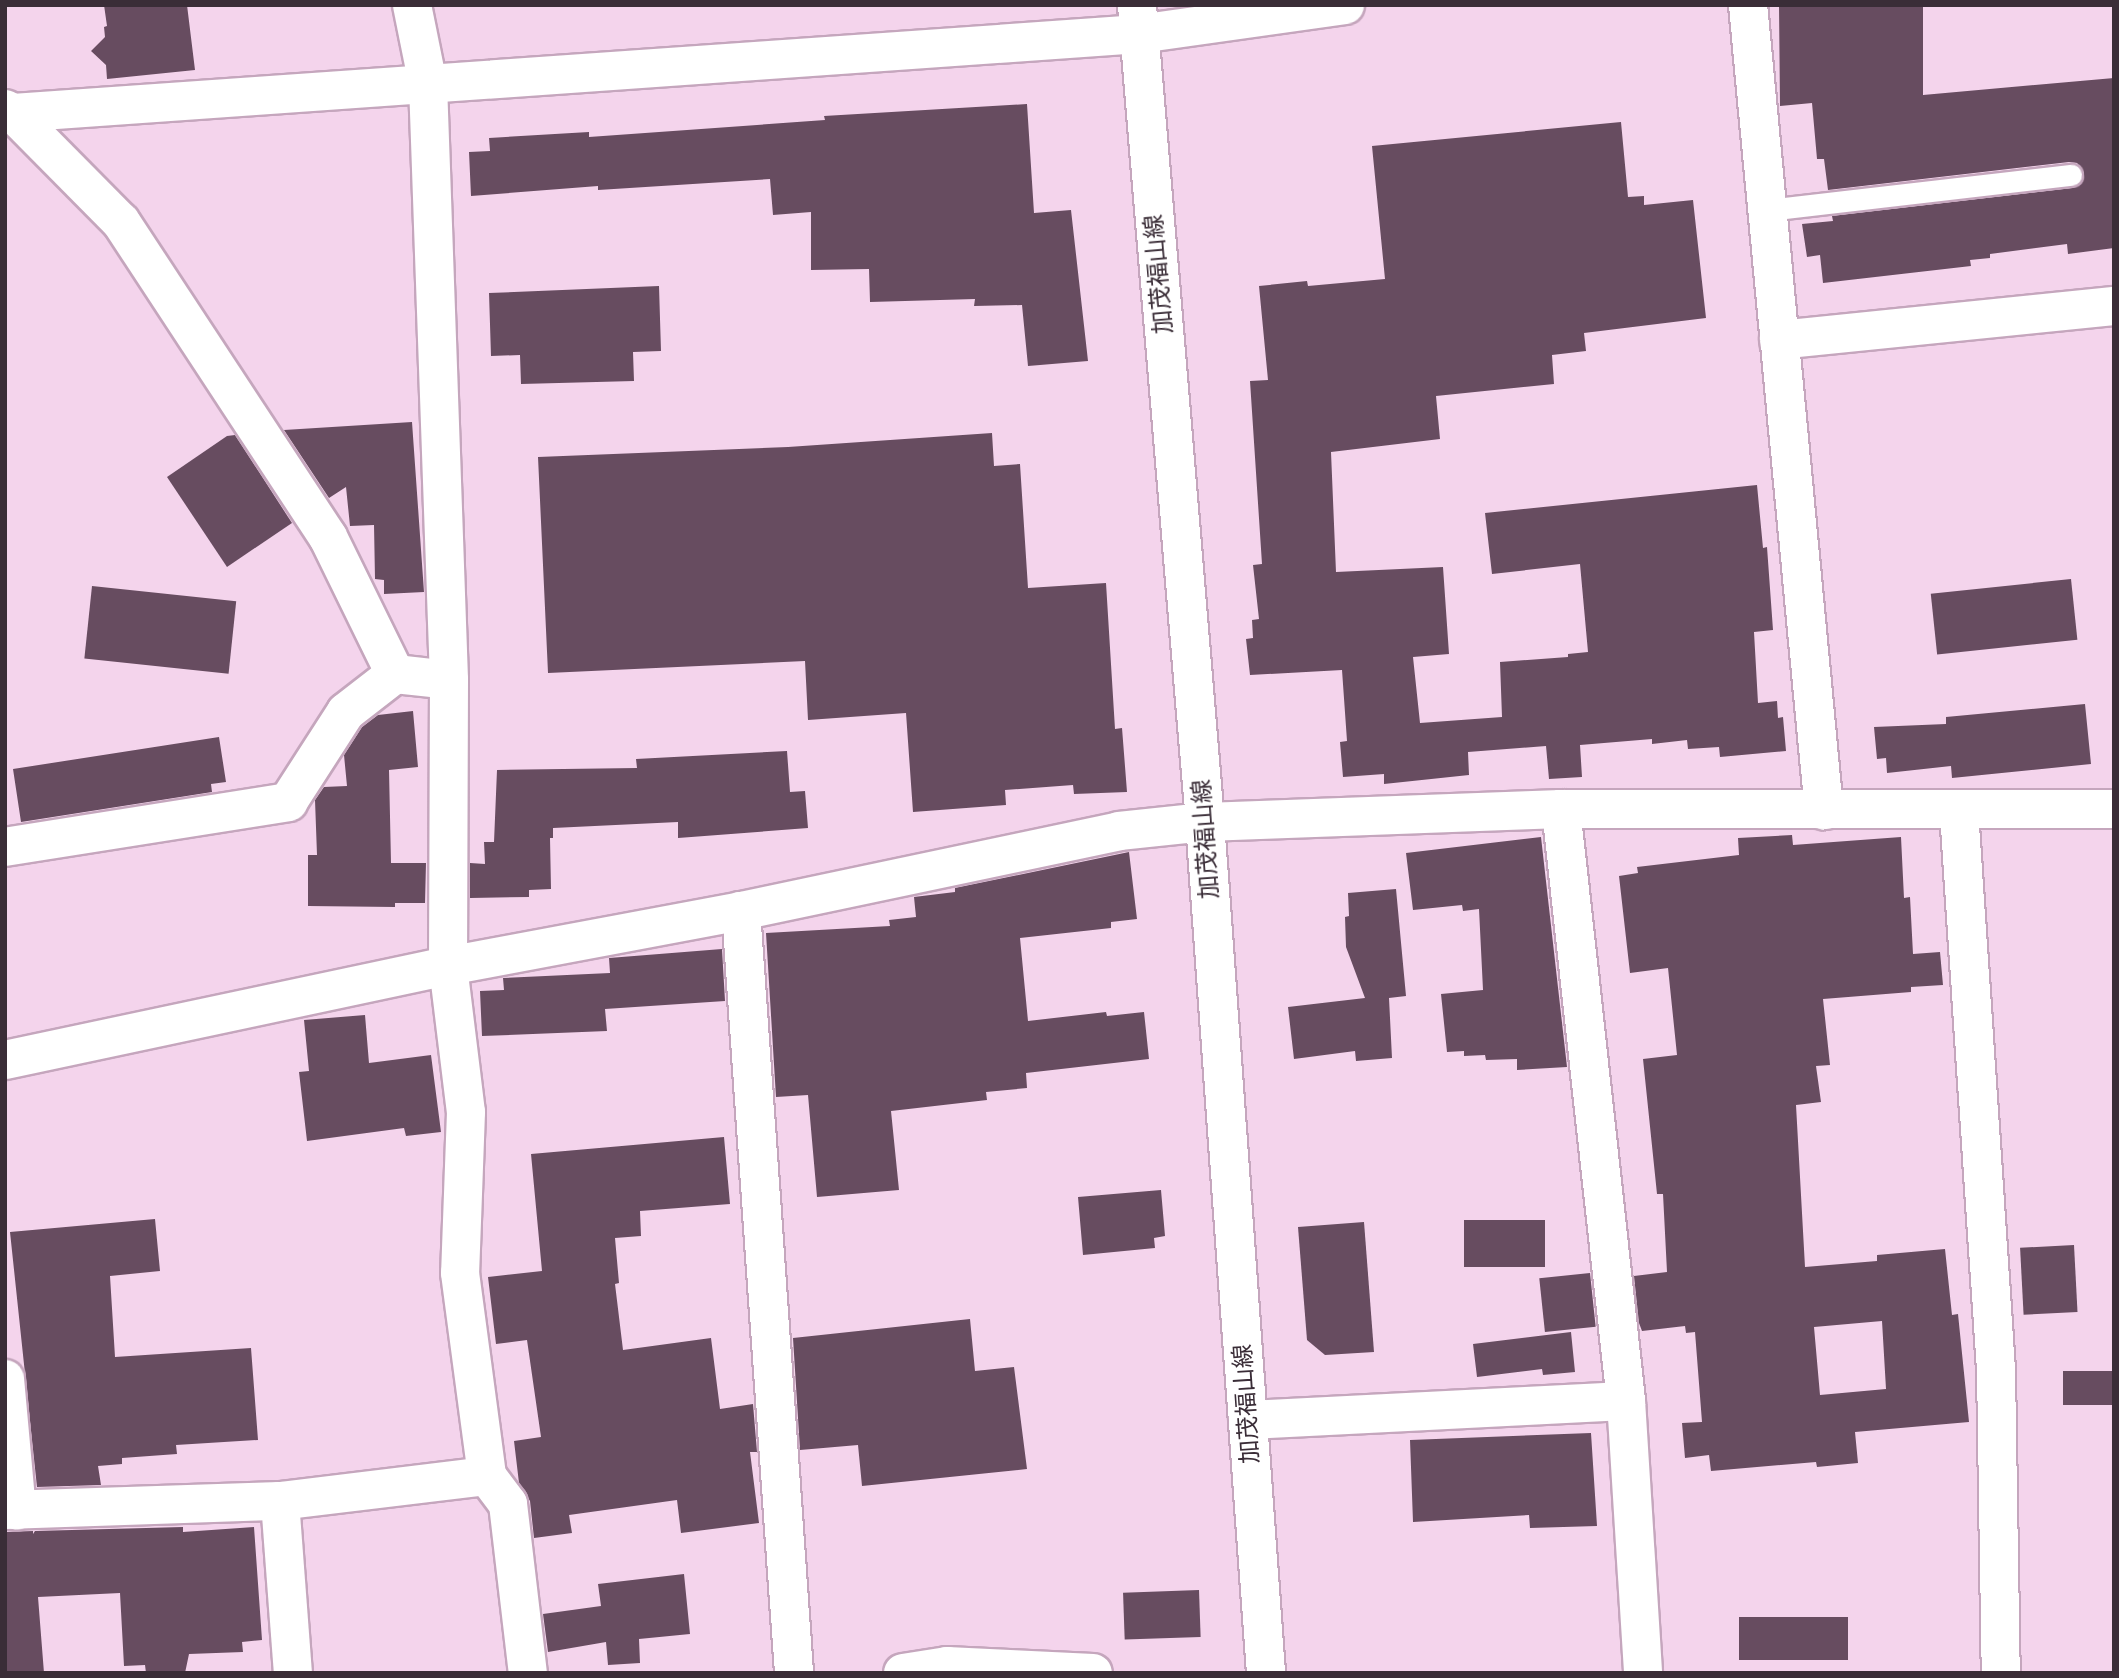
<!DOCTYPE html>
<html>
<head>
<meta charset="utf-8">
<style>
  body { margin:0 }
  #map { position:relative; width:2119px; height:1678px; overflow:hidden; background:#f4d4ec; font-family:Signika,"Noto Sans JP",sans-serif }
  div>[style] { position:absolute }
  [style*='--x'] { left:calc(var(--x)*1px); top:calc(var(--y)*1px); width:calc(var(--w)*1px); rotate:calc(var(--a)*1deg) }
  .building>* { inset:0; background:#674c60; transform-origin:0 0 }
  .roads { filter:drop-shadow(2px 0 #c5a6bd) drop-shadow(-2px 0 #c5a6bd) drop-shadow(0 2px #c5a6bd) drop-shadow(0 -2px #c5a6bd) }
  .service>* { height:21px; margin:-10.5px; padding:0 10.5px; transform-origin:10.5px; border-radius:10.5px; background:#fff }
  .minor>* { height:38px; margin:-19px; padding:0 19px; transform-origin:19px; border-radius:19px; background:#fff }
  .secondary>* { height:38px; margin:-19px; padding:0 19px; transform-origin:19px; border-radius:19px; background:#fff }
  span { translate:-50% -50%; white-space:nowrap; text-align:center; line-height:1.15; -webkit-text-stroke:7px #fff; paint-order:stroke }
  .street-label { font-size:24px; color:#3a2d37 }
  .frame { position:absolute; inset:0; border:7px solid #3a2d37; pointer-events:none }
</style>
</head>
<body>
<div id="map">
  <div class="building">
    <div style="clip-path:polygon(104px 5px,187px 5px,195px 70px,107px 79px,106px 65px,91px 51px,105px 37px,104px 27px,107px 26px)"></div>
    <div style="clip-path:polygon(1779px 5px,1923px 5px,1923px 95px,2114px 78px,2114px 248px,2068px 254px,2067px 244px,1990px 254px,1990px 258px,1970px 260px,1971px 266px,1823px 283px,1820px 255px,1807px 257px,1802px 224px,1833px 221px,1832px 216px,2073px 188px,2083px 181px,2084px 173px,2077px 163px,2069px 162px,1828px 190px,1824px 159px,1817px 159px,1812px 103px,1780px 106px)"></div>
    <div style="clip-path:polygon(1027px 104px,1034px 213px,1071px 210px,1088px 361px,1028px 366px,1022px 305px,974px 306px,975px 299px,870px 302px,869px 269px,811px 270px,811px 212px,773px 215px,770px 179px,598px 190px,598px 186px,471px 196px,469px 152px,490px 151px,489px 138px,589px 132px,589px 137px,825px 120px,824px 116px)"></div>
    <div style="clip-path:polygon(1621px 122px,1628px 197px,1644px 196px,1644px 205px,1693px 200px,1706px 318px,1584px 333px,1586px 351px,1552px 355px,1554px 384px,1436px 396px,1440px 439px,1331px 452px,1336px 572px,1443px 567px,1449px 654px,1413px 657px,1420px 723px,1502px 717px,1500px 662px,1568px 657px,1568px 654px,1588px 652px,1580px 564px,1492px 574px,1485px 513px,1757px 485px,1763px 548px,1767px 547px,1773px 630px,1754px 632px,1758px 703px,1777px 701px,1778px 718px,1783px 717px,1786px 751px,1720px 757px,1719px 747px,1688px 749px,1687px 740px,1652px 744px,1652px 739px,1580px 745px,1582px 777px,1549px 779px,1546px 746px,1468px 752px,1469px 775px,1384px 784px,1384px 774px,1343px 777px,1340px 742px,1347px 741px,1342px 670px,1250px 675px,1246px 639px,1253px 638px,1252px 620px,1259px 619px,1253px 565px,1262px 564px,1250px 381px,1268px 380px,1259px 286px,1307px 281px,1308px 286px,1385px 279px,1372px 146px)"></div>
    <div style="clip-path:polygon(659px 286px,661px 351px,633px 352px,634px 381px,521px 384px,520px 355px,491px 356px,489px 293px)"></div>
    <div style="clip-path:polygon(412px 422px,424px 592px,384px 594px,384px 580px,375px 579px,374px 525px,350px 526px,346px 487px,329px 498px,284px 430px)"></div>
    <div style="clip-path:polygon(992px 433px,994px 466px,1020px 464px,1028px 588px,1106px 583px,1115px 729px,1122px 728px,1127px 792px,1074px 794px,1073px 785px,1005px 790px,1006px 805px,913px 812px,906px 713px,808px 720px,805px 661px,548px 673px,538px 457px,788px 447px)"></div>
    <div style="clip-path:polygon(235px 435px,292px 523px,227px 567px,167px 477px,227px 436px)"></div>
    <div style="left:2071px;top:579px;width:61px;height:141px;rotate:84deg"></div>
    <div style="left:92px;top:586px;width:145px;height:73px;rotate:6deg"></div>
    <div style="clip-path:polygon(2085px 704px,2091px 764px,1952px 778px,1951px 766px,1887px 773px,1886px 758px,1877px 759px,1874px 727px,1946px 724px,1946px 717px)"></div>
    <div style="clip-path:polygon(413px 711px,418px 767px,389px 770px,391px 863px,426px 863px,425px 903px,395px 903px,395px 907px,308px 906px,308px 855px,317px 855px,315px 800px,324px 787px,347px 786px,344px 755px,362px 727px,378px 715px)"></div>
    <div style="clip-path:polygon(219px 737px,226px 782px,211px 784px,212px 792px,21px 822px,13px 769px)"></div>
    <div style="clip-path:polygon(787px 751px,790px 792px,805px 791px,808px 828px,678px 838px,678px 822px,553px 828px,553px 838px,550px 838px,551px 889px,529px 890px,529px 897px,470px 898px,470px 863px,485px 864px,484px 842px,494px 842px,497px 770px,637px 768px,636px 759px)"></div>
    <div style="clip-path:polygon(evenodd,1792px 835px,1793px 845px,1901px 837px,1904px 898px,1910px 897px,1913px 954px,1940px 952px,1943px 985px,1911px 987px,1911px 992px,1823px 999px,1830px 1065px,1816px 1066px,1821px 1102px,1796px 1105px,1805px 1267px,1877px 1261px,1877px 1255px,1945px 1249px,1952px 1315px,1958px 1314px,1969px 1422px,1855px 1432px,1858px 1463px,1817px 1467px,1816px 1462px,1711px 1471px,1709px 1455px,1685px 1458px,1682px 1423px,1702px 1422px,1695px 1332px,1686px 1333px,1685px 1326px,1642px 1331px,1639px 1323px,1634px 1276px,1667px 1272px,1663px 1194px,1657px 1194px,1643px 1059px,1677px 1055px,1668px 968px,1630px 973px,1619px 876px,1638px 873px,1637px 867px,1739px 855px,1738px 838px,1792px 835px,1882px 1321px,1886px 1389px,1820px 1395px,1814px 1327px,1882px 1321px)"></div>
    <div style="clip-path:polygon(1541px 837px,1567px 1067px,1517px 1070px,1517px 1059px,1486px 1060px,1485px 1055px,1464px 1056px,1464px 1051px,1447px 1052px,1441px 994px,1483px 990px,1479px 909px,1463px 911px,1462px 905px,1413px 910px,1406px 853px)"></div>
    <div style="clip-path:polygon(1129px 852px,1137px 919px,1111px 922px,1111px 928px,1020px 938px,1028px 1021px,1106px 1012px,1107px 1016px,1144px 1012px,1149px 1059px,1026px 1073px,1027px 1088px,986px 1092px,987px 1100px,891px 1111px,899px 1190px,817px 1197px,808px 1095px,776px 1097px,766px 933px,890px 926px,889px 920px,916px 917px,914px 897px,955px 892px,955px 888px)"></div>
    <div style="clip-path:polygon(1396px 889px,1406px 996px,1389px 998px,1392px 1058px,1356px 1061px,1355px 1051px,1294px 1059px,1288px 1007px,1365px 998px,1346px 947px,1345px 917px,1349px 916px,1348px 893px)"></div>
    <div style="clip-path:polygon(722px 949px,725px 1001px,605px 1009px,607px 1031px,482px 1036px,480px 991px,504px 990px,503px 978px,610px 973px,609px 958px)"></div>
    <div style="clip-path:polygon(365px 1015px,369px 1063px,431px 1055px,441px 1132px,406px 1136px,404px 1128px,307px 1141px,299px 1072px,309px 1071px,304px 1020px)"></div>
    <div style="clip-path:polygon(724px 1137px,730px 1204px,640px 1211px,641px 1236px,615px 1238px,619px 1283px,615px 1284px,623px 1350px,711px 1338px,720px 1409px,753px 1404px,757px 1452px,750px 1452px,759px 1523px,681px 1533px,677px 1500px,569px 1515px,572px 1533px,534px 1538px,530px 1501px,519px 1483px,514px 1441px,541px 1437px,527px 1340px,496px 1344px,488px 1277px,542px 1271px,531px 1154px)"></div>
    <div style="clip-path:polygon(1161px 1190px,1165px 1236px,1154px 1238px,1155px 1248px,1083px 1255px,1078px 1197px)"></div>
    <div style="clip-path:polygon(155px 1219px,160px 1271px,110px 1276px,115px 1357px,251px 1348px,258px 1440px,176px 1445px,177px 1454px,122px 1458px,122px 1464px,98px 1466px,101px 1485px,37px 1487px,10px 1232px)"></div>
    <div style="left:1545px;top:1220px;width:47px;height:81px;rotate:90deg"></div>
    <div style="clip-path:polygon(1364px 1222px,1374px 1352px,1325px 1355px,1307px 1340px,1298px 1227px)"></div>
    <div style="left:2074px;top:1245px;width:67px;height:54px;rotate:87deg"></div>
    <div style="left:1590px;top:1273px;width:54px;height:51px;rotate:84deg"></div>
    <div style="clip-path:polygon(970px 1319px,975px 1371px,1014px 1367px,1027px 1469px,862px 1486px,858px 1445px,800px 1450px,793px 1338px)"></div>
    <div style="clip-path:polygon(1571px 1332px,1575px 1372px,1543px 1375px,1542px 1369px,1477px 1377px,1473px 1344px)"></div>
    <div style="left:2114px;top:1371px;width:34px;height:51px;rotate:90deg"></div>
    <div style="clip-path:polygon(1591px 1433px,1597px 1526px,1530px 1528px,1529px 1515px,1413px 1522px,1410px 1440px)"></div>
    <div style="clip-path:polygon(183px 1527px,183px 1532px,254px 1527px,262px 1640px,242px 1642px,243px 1652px,189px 1654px,185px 1673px,146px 1673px,145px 1665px,124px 1666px,120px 1593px,38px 1597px,44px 1673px,5px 1673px,5px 1532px,33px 1531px,33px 1534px,35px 1531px)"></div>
    <div style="clip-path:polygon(684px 1574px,690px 1634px,639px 1639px,640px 1663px,608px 1665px,606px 1642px,548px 1652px,543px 1614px,601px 1606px,598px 1584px)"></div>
    <div style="left:1199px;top:1590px;width:47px;height:76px;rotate:88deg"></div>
    <div style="left:1739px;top:1617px;width:109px;height:43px"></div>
  </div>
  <div class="roads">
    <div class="service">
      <div style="--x:1767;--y:210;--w:306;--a:-6.6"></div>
    </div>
    <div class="minor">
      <div style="--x:412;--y:5;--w:81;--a:78.6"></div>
      <div style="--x:428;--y:84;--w:596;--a:87.98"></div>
      <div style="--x:449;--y:680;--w:286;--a:90.2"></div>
      <div style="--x:448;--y:966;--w:147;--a:83"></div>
      <div style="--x:466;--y:1112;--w:161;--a:92.1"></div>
      <div style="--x:460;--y:1273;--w:205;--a:82.4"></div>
      <div style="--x:487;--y:1476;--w:35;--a:53"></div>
      <div style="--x:508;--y:1504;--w:170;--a:83.3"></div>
      <div style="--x:1748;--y:5;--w:809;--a:84.61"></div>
      <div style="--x:5;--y:109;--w:9;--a:27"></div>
      <div style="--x:13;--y:113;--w:1129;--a:-4.01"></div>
      <div style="--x:1139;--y:34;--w:208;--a:-8"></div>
      <div style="--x:13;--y:113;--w:153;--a:45.3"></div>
      <div style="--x:121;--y:222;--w:377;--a:56.7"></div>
      <div style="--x:328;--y:537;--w:153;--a:63.9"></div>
      <div style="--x:395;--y:674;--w:54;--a:6.3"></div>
      <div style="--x:1779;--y:340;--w:337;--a:-5.8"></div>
      <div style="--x:1561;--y:809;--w:596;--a:83.73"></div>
      <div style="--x:1626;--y:1401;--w:273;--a:86.4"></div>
      <div style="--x:1959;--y:811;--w:559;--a:86.21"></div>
      <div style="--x:1996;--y:1369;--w:304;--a:89.1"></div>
      <div style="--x:5;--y:847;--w:287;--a:-9"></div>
      <div style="--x:288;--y:802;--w:107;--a:-57.2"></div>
      <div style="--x:346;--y:712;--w:62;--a:-37.8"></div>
      <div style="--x:741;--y:911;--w:764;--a:86.02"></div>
      <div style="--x:5;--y:1060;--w:453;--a:-12"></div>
      <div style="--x:448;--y:966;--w:298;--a:-10.6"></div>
      <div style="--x:741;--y:911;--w:386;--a:-11.9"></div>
      <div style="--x:1119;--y:831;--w:86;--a:-6"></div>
      <div style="--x:1205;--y:822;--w:356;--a:-2.1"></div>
      <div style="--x:1561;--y:809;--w:553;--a:0"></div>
      <div style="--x:5;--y:1379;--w:132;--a:84.8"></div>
      <div style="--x:1248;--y:1420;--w:378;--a:-2.9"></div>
      <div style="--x:280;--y:1501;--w:172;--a:85.7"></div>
      <div style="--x:5;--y:1510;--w:275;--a:-1.9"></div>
      <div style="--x:280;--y:1501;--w:209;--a:-6.9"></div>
      <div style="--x:903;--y:1673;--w:45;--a:-9"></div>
      <div style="--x:947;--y:1666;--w:146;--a:2.7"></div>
    </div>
    <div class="secondary">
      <div style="--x:1137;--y:5;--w:820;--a:85.24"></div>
      <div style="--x:1205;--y:822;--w:853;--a:85.9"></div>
    </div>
  </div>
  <div class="street-label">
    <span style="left:1159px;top:274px;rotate:-95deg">加茂福山線</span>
    <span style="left:1206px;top:839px;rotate:-94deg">加茂福山線</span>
    <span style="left:1247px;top:1404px;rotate:-94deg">加茂福山線</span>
  </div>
  <div class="frame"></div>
</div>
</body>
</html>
